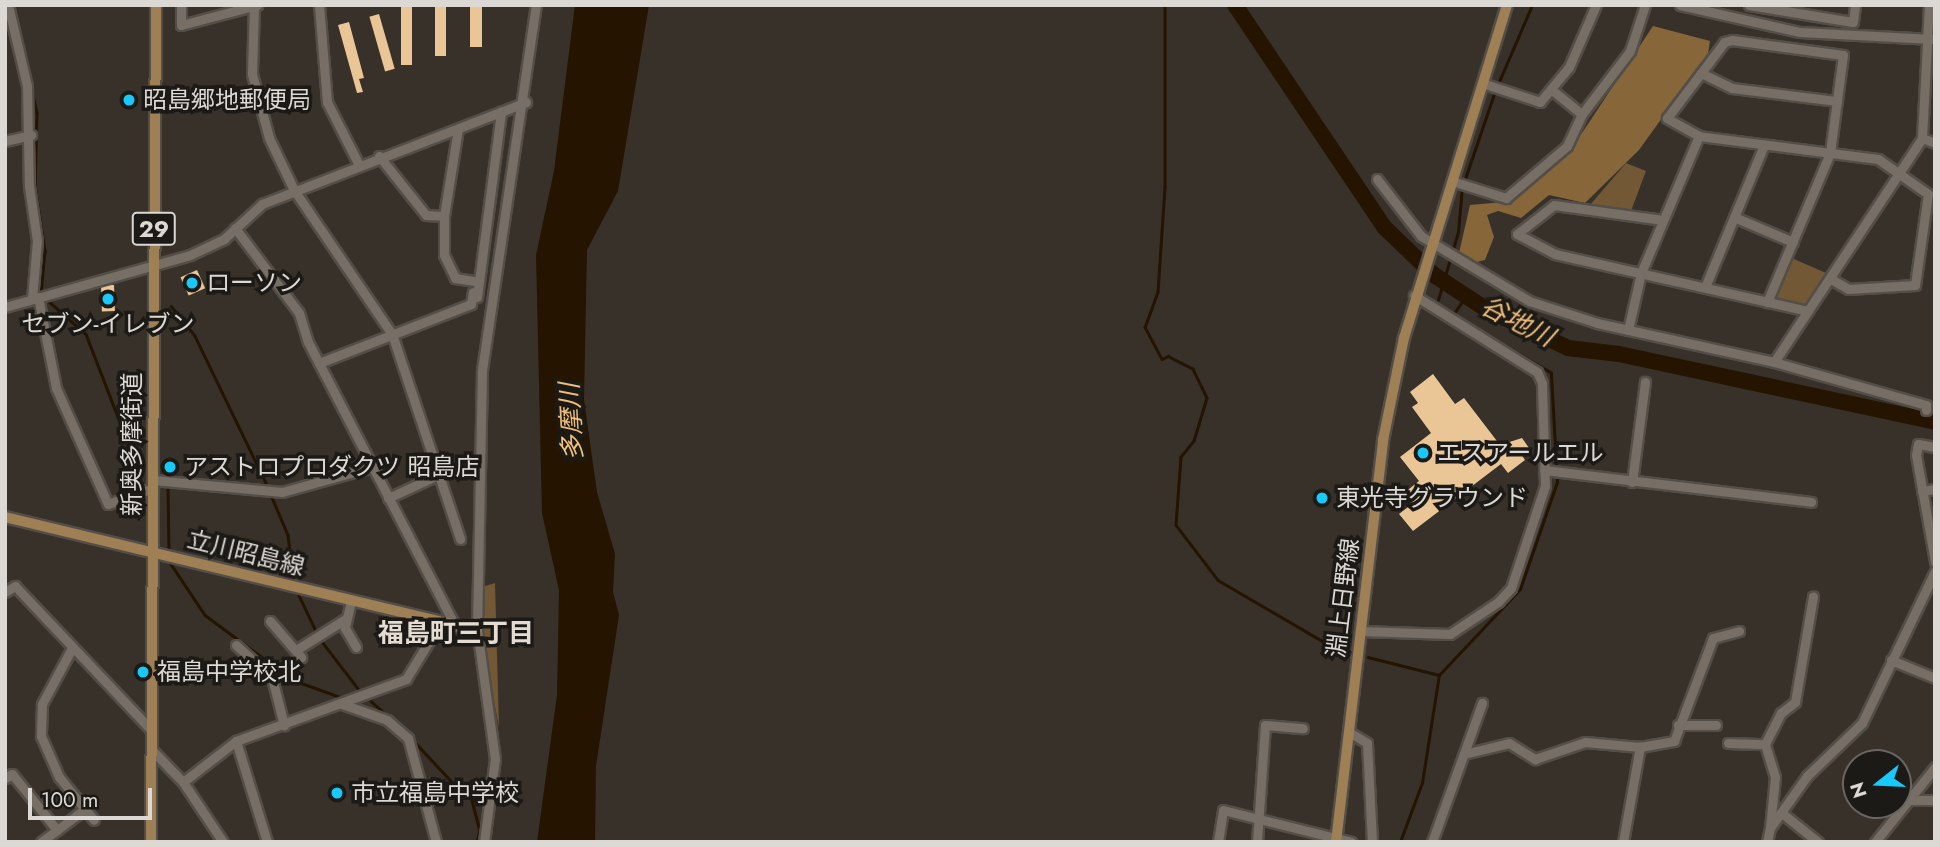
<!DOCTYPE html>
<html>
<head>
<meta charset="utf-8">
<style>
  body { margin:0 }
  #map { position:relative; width:1940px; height:847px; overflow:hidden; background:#373129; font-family:Jost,"Noto Sans JP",sans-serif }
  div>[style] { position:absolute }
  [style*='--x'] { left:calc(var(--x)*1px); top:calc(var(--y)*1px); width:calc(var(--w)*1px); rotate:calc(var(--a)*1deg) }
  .green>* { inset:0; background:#725834 }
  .forest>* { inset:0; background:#87663a }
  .water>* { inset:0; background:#241400 }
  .stream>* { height:2.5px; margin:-1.25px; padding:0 1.25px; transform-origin:1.25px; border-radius:1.25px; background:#241400 }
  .river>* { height:16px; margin:-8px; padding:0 8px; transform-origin:8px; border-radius:8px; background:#241400 }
  .building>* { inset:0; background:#eac697; transform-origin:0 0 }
  .roads { filter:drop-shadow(2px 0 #544e48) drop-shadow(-2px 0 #544e48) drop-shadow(0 2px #544e48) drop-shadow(0 -2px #544e48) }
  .minor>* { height:9px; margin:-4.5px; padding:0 4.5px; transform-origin:4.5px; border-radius:4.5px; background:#776f66 }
  .major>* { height:10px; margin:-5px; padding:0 5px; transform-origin:5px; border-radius:5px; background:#9f8055 }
  .dots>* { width:19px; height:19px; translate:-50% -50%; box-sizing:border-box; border:4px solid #1c1a16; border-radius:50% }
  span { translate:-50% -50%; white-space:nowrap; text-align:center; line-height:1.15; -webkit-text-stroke:7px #1c1a16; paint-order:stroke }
  .shield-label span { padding:2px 5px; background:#1c1a16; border:2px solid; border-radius:5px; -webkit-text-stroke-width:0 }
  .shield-label { font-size:23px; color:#dcd8d3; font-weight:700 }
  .poi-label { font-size:24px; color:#dcd8d3 }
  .left { translate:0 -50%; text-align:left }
  .street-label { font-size:24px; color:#dcd8d3 }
  .water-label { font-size:26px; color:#f1be79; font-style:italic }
  .neighbourhood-label { font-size:26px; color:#e4dcd2; font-weight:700 }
  .frame { position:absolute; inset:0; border:7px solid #dcd8d3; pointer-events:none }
  .north { position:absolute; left:1842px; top:749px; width:70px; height:70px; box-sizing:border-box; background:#1c1a16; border:2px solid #696662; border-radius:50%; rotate:252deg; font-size:19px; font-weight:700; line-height:28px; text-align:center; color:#dcd8d3 }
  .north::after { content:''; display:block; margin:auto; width:24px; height:32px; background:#17cafb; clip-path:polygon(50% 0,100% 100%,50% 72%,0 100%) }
  .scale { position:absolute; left:28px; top:788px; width:124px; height:32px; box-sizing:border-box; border:4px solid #dcd8d3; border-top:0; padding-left:9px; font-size:21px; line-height:24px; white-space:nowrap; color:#dcd8d3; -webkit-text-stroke:5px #1c1a16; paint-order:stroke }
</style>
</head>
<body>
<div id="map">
  <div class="green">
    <div style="clip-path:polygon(1626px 163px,1646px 171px,1631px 211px,1590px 205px)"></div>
    <div style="clip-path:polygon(1787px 256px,1833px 276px,1808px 311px,1767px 302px)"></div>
    <div style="clip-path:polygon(495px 583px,499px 727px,480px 633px,482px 587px)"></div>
  </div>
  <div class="forest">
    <div style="clip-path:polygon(1653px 26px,1710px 41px,1708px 54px,1639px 150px,1585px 203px,1549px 195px,1521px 218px,1498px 211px,1487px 215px,1494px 237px,1485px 260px,1477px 262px,1459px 253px,1470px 205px,1503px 202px,1574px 145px)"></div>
  </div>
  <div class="water">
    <div style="clip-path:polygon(575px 5px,649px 5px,618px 191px,587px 250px,584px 400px,597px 492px,615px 554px,613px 592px,619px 615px,596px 766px,595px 842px,537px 842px,557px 695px,559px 590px,542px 513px,536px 255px,554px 171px)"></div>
  </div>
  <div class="stream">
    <div style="--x:1165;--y:5;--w:182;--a:90"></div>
    <div style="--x:1165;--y:187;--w:105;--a:93.8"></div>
    <div style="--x:1158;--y:292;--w:37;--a:110"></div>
    <div style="--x:1145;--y:327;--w:36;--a:62"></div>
    <div style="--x:1162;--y:359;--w:7;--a:-27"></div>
    <div style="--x:1168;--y:356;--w:28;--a:27"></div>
    <div style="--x:1193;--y:369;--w:32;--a:64"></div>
    <div style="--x:1207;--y:398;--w:45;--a:106.8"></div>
    <div style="--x:1194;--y:441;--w:21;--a:129"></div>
    <div style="--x:1181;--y:457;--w:68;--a:94.2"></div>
    <div style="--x:1176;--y:525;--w:69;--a:52.6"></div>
    <div style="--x:1218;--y:580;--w:145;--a:30.3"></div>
    <div style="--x:16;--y:22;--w:93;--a:77"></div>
    <div style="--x:37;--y:113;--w:72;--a:91.6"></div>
    <div style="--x:35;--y:185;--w:67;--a:81.4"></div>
    <div style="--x:45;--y:251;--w:42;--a:95.4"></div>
    <div style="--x:1498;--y:84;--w:86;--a:-66.7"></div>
    <div style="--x:1464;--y:182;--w:96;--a:-71.2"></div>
    <div style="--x:45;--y:298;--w:55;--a:41.3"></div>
    <div style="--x:86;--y:334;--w:145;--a:68.9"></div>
    <div style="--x:1438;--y:300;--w:71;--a:-73.6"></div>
    <div style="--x:1458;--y:232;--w:45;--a:-84.9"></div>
    <div style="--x:171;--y:306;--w:38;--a:51"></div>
    <div style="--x:195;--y:336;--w:170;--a:64.2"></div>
    <div style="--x:1453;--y:315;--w:23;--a:-56"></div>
    <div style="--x:168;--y:488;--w:66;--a:89.1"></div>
    <div style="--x:271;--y:495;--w:43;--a:67"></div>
    <div style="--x:288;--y:535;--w:48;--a:82.9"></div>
    <div style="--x:169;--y:561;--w:65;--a:56.3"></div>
    <div style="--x:205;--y:615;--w:109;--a:36.5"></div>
    <div style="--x:293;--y:680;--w:53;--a:19.8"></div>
    <div style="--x:296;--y:589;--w:49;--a:64.5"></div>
    <div style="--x:320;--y:639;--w:66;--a:52.4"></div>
    <div style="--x:1368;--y:657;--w:73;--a:14.2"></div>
    <div style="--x:1439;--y:675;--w:118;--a:-46.7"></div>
    <div style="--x:1520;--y:589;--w:113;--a:-70.9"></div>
    <div style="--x:1557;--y:482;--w:109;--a:-93.2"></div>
    <div style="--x:1551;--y:373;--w:91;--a:-149.5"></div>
    <div style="--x:371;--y:701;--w:15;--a:42"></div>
    <div style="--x:353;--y:702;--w:45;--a:23.7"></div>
    <div style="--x:413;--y:740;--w:59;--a:47.1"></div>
    <div style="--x:453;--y:783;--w:17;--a:21"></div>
    <div style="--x:469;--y:789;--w:43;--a:75.3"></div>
    <div style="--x:480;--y:831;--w:11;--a:105"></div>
    <div style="--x:1400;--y:842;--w:63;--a:-69.6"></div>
    <div style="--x:1422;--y:783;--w:109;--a:-81.1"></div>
  </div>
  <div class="river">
    <div style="--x:1235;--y:5;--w:267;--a:56.1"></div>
    <div style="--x:1384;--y:227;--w:69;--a:43.8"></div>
    <div style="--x:1434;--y:275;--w:62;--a:33.2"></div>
    <div style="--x:1486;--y:309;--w:91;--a:25.4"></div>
    <div style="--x:1568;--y:348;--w:51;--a:6.7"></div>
    <div style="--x:1619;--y:354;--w:323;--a:12.1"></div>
  </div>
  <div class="building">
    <div style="left:401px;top:5px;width:11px;height:60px"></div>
    <div style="left:435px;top:5px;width:11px;height:51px"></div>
    <div style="left:470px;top:5px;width:12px;height:42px"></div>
    <div style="left:379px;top:14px;width:57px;height:10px;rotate:74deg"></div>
    <div style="clip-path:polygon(349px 22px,364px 78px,359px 79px,363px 92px,357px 93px,338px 25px)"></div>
    <div style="left:197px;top:270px;width:20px;height:18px;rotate:66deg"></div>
    <div style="left:114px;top:285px;width:26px;height:13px;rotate:88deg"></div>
    <div style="clip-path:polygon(1433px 374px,1455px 404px,1464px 398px,1500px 445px,1522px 438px,1529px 448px,1521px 454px,1525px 460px,1508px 473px,1501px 464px,1413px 531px,1399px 514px,1412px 504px,1404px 493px,1419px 481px,1400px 457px,1431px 433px,1412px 407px,1418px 403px,1410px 392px)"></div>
  </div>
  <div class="roads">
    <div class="minor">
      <div style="--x:8;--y:5;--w:83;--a:76.8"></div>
      <div style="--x:27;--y:86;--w:100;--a:88.9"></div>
      <div style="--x:29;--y:186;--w:56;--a:81.7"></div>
      <div style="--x:37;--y:241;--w:58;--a:94.9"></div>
      <div style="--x:181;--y:5;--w:20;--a:90"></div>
      <div style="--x:181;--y:25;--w:79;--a:-14.7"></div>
      <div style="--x:254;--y:5;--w:69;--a:91.7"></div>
      <div style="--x:252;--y:74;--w:66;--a:75.1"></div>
      <div style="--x:269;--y:138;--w:58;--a:64.3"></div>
      <div style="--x:294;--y:190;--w:174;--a:55.8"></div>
      <div style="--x:392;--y:334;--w:216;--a:71.6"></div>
      <div style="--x:319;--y:5;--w:97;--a:85.3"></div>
      <div style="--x:327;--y:102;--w:68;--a:63.1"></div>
      <div style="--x:1680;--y:5;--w:123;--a:12.7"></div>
      <div style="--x:1800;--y:32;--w:133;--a:3"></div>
      <div style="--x:1749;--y:5;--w:105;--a:9.3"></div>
      <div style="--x:1853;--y:22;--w:17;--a:-83"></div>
      <div style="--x:1701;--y:73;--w:39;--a:-53"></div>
      <div style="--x:1724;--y:42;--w:8;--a:-14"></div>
      <div style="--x:1732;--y:40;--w:112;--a:7.7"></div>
      <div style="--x:1843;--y:55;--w:99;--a:97.6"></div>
      <div style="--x:1830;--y:153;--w:162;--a:112.9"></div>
      <div style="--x:1485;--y:84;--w:58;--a:18.1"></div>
      <div style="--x:1540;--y:102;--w:45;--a:-50.4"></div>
      <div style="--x:1569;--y:67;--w:68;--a:-66.5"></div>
      <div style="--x:1552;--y:90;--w:38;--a:39"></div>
      <div style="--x:1922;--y:138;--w:14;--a:21"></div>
      <div style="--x:5;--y:141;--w:27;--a:-13"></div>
      <div style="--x:379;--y:156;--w:75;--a:51.5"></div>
      <div style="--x:426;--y:215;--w:18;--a:3"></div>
      <div style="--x:444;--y:216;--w:88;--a:-80.9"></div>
      <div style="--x:1377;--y:179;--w:72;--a:52.3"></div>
      <div style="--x:1421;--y:236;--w:126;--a:31"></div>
      <div style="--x:1529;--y:301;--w:71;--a:17.9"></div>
      <div style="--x:1597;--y:323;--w:181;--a:12.4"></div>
      <div style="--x:1774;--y:362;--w:158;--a:15.8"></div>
      <div style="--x:1926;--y:405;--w:5;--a:90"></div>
      <div style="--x:1452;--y:181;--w:57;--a:17.5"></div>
      <div style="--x:1506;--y:198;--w:80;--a:-40.4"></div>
      <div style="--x:1567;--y:146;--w:35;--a:-65"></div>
      <div style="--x:1582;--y:114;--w:79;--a:-52.7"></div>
      <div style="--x:1630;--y:51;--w:48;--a:-71.9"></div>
      <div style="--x:444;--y:216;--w:39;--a:90"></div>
      <div style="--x:444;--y:255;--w:25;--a:64"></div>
      <div style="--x:455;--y:278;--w:20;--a:9"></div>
      <div style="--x:1734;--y:217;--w:64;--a:23"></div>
      <div style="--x:1663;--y:220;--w:110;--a:-172.2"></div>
      <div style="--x:1554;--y:205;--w:47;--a:141.9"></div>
      <div style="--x:1517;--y:234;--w:43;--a:27.8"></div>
      <div style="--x:1555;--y:254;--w:259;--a:12.7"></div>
      <div style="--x:235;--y:228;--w:106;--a:53"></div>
      <div style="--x:299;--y:313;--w:30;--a:73"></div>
      <div style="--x:308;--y:342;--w:321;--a:62.6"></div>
      <div style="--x:1831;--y:279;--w:20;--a:30"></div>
      <div style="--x:1848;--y:289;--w:67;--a:-3.4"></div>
      <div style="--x:1915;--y:285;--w:92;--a:-81.9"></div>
      <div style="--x:1928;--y:194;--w:61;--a:-145"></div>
      <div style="--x:1878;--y:159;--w:180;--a:-172.7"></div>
      <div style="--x:1699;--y:136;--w:37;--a:-151"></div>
      <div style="--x:1667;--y:118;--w:56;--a:-52.9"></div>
      <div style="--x:1701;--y:73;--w:34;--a:26"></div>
      <div style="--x:1732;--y:88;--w:106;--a:7.1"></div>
      <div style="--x:1705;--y:287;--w:154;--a:-67.4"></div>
      <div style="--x:38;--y:297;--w:93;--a:78.8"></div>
      <div style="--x:56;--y:388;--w:127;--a:65.9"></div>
      <div style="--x:108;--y:504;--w:48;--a:-19.6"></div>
      <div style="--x:477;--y:297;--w:187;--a:-82.6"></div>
      <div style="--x:5;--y:307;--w:192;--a:-15.7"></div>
      <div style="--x:190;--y:255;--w:38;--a:-25"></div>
      <div style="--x:224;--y:239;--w:52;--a:-42.6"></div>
      <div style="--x:262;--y:204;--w:283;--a:-21.1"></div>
      <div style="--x:1628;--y:330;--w:58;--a:-77.2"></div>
      <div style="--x:1641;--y:273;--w:149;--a:-67.1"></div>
      <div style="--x:1774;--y:362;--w:268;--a:-56.5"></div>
      <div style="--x:1922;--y:138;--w:133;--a:-87"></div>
      <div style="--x:319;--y:363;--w:163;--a:-21.2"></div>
      <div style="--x:471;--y:304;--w:12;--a:-81"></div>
      <div style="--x:1935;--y:447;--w:17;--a:-170"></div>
      <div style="--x:1918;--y:444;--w:11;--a:100"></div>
      <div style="--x:1916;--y:455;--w:109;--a:79.9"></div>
      <div style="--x:1544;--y:470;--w:269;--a:6.8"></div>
      <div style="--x:153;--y:480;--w:130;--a:5.3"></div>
      <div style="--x:282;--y:492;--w:93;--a:-15.5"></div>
      <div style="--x:1632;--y:482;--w:101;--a:-82.6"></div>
      <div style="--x:1922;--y:491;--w:13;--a:-9"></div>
      <div style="--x:388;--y:498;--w:55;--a:-24.7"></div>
      <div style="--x:5;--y:592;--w:12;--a:-31"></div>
      <div style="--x:15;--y:586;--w:197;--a:46.6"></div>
      <div style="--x:351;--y:601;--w:28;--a:103"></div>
      <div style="--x:345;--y:628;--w:22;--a:60"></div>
      <div style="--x:270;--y:621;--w:48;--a:49.3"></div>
      <div style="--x:1360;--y:631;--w:90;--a:1.9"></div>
      <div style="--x:1450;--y:634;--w:58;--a:-33.7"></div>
      <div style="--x:1498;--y:602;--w:19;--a:-47"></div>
      <div style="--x:1511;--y:588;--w:108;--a:-71.6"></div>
      <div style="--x:1545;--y:486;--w:103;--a:-91.7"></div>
      <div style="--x:1542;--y:383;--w:12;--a:-114"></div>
      <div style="--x:1537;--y:372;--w:145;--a:-148"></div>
      <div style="--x:236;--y:645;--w:49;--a:42.5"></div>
      <div style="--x:272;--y:678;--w:49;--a:75.7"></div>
      <div style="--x:72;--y:648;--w:64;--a:118.2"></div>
      <div style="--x:42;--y:704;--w:32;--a:92"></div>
      <div style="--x:41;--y:736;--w:45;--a:66.3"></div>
      <div style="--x:59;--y:777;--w:55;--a:50.9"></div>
      <div style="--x:296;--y:650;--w:60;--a:-32.1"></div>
      <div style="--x:1891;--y:660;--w:48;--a:22.2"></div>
      <div style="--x:342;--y:704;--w:48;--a:19.6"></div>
      <div style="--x:387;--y:720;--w:28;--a:41"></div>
      <div style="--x:408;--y:738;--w:108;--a:74.9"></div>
      <div style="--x:1678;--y:725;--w:38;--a:0"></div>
      <div style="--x:1349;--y:732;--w:21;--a:31"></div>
      <div style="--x:1367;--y:743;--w:99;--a:87.1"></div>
      <div style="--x:236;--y:741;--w:106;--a:72.9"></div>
      <div style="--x:1728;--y:743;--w:37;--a:2"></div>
      <div style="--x:151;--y:749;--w:46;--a:45.9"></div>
      <div style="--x:183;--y:782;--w:67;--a:-37.7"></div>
      <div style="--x:236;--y:741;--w:181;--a:-20"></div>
      <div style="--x:406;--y:679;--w:66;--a:-58.7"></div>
      <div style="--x:1468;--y:753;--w:42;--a:-13.7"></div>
      <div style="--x:1509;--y:743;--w:31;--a:32"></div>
      <div style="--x:1535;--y:759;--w:53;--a:-18.8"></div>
      <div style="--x:1585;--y:742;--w:55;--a:5.2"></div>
      <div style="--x:1640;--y:747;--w:35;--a:-10"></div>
      <div style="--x:1674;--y:741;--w:110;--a:-69.3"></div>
      <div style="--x:1713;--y:638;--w:27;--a:-15"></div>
      <div style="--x:5;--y:778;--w:8;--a:-30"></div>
      <div style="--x:12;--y:774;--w:72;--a:51.2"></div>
      <div style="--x:183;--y:782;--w:72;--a:56.3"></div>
      <div style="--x:1909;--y:800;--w:26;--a:0"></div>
      <div style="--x:1783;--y:814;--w:45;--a:38.7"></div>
      <div style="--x:1770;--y:828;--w:51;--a:-84.4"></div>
      <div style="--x:1775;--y:777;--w:34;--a:-107"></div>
      <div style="--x:1765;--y:744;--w:35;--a:-63"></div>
      <div style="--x:1781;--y:713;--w:18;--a:-38"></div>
      <div style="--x:1795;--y:702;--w:107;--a:-80.3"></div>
      <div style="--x:41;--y:842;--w:55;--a:-36.9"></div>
      <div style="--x:484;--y:842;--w:84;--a:-82.5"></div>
      <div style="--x:495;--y:759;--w:130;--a:-97.9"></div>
      <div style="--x:477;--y:630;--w:260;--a:-88.9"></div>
      <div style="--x:482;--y:370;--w:369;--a:-81.6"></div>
      <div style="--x:1218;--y:842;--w:32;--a:-81"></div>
      <div style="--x:1223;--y:810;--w:132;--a:14"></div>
      <div style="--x:1257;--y:842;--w:117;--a:-86.1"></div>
      <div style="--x:1265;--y:725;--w:38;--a:5"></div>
      <div style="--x:1432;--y:842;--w:148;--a:-70.2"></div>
      <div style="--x:1623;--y:842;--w:97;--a:-79.9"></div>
      <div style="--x:1767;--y:842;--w:14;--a:-78"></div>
      <div style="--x:1770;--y:828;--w:64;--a:-54.6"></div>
      <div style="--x:1807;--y:776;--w:76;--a:-43.9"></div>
      <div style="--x:1862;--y:723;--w:169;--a:-64.3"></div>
      <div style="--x:1875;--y:842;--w:96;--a:-51.3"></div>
    </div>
    <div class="major">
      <div style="--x:5;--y:517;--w:485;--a:13.5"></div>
      <div style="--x:151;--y:842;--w:837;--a:-89.66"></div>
      <div style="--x:1336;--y:842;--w:405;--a:-83.3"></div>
      <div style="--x:1383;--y:440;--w:104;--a:-78.4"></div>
      <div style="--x:1404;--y:338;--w:349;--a:-72.8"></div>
    </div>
  </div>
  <div class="dots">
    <div style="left:129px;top:100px;background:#17cafb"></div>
    <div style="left:192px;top:283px;background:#17cafb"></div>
    <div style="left:108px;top:299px;background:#17cafb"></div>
    <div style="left:1423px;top:453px;background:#17cafb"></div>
    <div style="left:170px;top:467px;background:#17cafb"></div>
    <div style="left:1322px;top:498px;background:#17cafb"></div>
    <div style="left:143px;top:672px;background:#17cafb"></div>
    <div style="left:337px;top:793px;background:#17cafb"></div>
  </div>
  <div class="shield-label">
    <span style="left:154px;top:229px">29</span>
  </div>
  <div class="poi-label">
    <span class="left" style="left:143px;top:100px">昭島郷地郵便局</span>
    <span class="left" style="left:206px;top:283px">ローソン</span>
    <span style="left:108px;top:324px">セブン-イレブン</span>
    <span class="left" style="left:1437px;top:453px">エスアールエル</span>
    <span class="left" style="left:184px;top:467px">アストロプロダクツ 昭島店</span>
    <span class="left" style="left:1336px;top:498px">東光寺グラウンド</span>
    <span class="left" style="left:157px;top:672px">福島中学校北</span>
    <span class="left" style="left:351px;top:793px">市立福島中学校</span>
  </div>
  <div class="street-label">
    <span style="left:132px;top:444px;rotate:-90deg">新奥多摩街道</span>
    <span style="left:246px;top:553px;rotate:14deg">立川昭島線</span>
    <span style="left:1343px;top:598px;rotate:-83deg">淵上日野線</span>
  </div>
  <div class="water-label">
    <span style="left:1517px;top:322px;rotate:27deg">谷地川</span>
    <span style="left:572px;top:422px;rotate:-93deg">多摩川</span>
  </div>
  <div class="neighbourhood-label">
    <span style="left:456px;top:634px">福島町三丁目</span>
  </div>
  <div class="frame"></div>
  <div class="north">N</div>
  <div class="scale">100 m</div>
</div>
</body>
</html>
